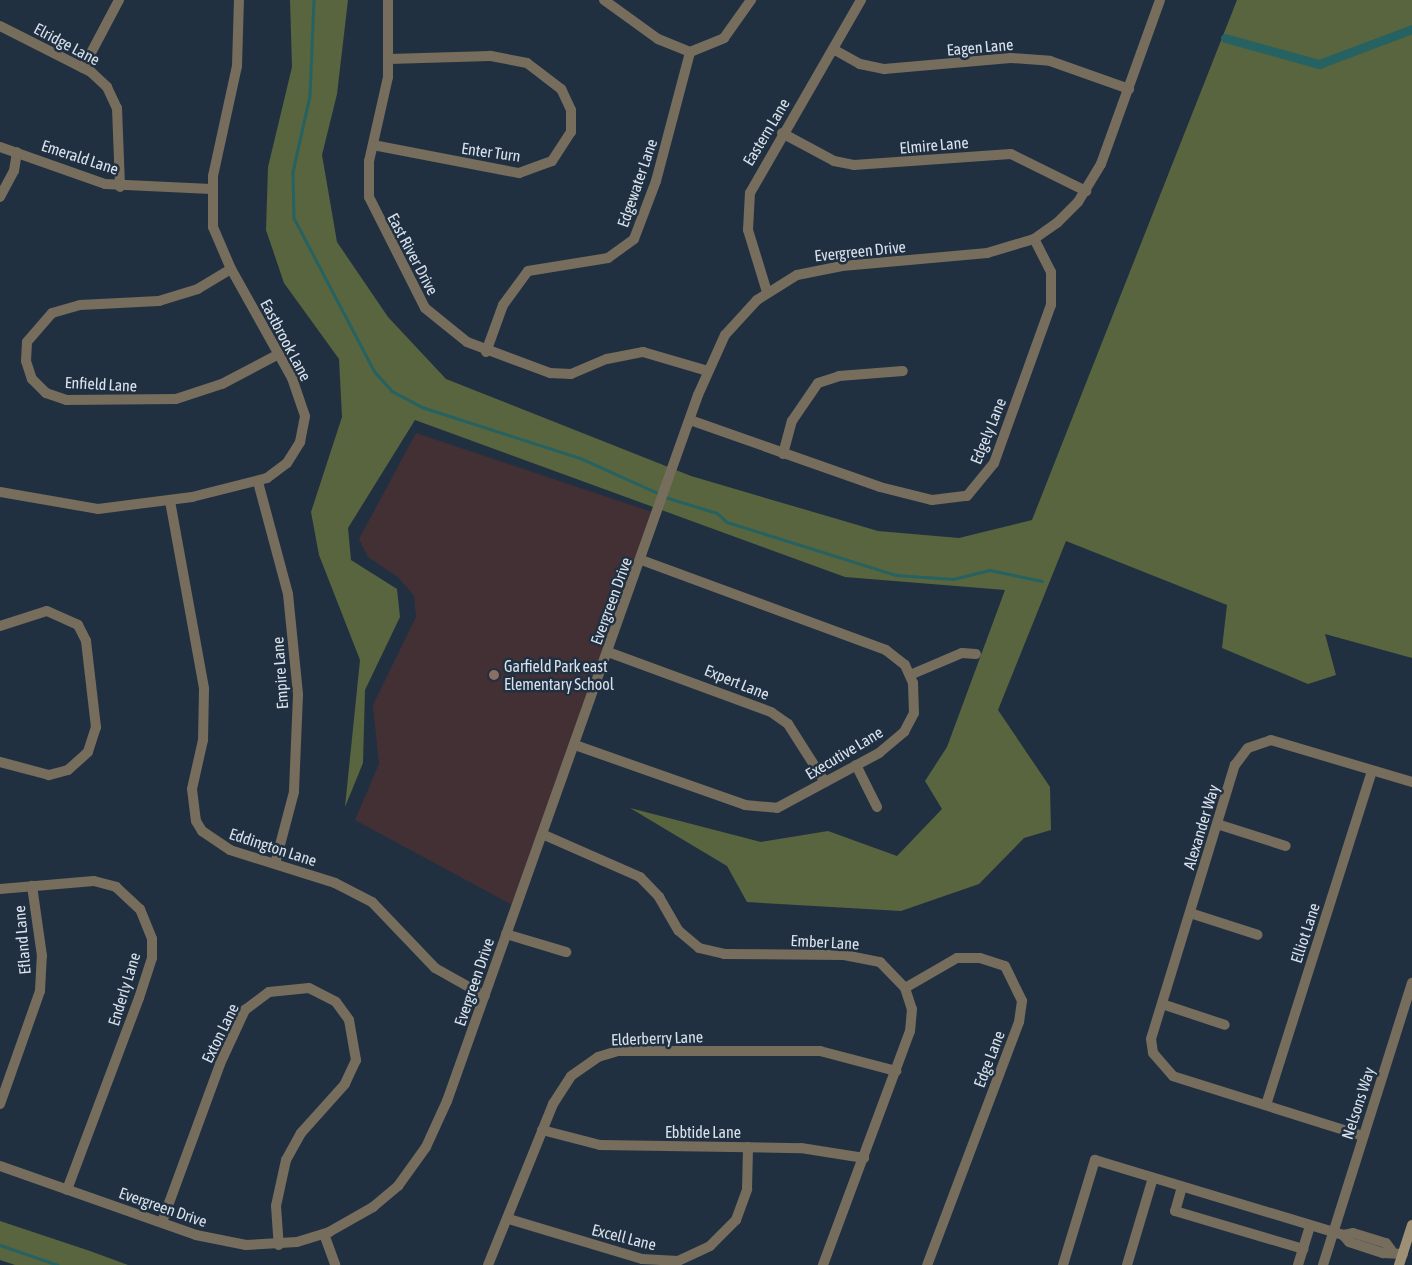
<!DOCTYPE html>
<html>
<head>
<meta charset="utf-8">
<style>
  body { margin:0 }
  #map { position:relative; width:1412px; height:1265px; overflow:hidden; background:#213041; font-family:"Asap Condensed",sans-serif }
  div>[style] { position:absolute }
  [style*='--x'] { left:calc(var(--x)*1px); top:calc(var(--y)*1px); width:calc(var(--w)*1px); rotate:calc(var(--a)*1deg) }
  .education>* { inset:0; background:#433035 }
  .forest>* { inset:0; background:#58653e }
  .stream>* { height:2.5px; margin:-1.25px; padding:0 1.25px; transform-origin:1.25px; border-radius:1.25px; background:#266262 }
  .canal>* { height:9px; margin:-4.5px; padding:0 4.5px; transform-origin:4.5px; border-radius:4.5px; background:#266262 }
  .minor>* { height:10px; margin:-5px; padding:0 5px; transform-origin:5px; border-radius:5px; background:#766d5c }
  .tertiary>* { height:10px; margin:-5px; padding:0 5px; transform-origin:5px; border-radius:5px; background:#766d5c }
  .secondary>* { height:10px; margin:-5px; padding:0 5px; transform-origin:5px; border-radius:5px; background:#9e9075 }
  .dots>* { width:14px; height:14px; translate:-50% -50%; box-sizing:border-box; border:2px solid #213041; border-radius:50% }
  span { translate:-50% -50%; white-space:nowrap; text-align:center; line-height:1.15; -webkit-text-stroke:5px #213041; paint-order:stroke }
  .street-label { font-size:16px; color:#d8e2ed }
  .poi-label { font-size:16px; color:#d8e2ed }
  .left { translate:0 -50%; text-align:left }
</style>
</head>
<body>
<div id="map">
  <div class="education">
    <div style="clip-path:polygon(416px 433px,658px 514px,516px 907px,355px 820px,379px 764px,373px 705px,416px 617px,414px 596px,398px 577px,368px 557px,359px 539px)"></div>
  </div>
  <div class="forest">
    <div style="clip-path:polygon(290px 0,348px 0,337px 94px,322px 155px,337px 242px,388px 317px,446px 379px,691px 476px,878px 531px,959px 538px,1032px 520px,1237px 0,1412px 0,1412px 658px,1325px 634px,1336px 675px,1308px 684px,1222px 648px,1227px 605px,1066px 541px,998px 710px,1050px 787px,1051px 830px,1024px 838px,979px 884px,901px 911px,747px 902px,727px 866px,630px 808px,761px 842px,828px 831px,897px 856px,942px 809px,925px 781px,947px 747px,1005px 590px,845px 577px,415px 420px,348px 528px,351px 560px,397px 589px,400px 617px,365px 690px,363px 763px,345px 807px,360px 660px,319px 555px,311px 512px,342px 417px,339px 359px,284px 283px,266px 230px,268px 167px,292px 67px)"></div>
    <div style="clip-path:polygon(0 1221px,90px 1251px,128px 1265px,15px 1265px,0 1260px)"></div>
  </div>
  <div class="stream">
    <div style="--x:314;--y:0;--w:96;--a:92.4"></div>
    <div style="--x:310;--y:96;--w:78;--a:102.6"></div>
    <div style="--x:293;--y:172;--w:46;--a:88.8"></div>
    <div style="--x:294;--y:218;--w:174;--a:62.3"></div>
    <div style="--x:375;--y:372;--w:25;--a:48"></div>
    <div style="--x:392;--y:391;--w:34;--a:28"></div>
    <div style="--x:422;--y:407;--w:166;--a:17.9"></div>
    <div style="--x:580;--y:458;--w:88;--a:24.2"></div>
    <div style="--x:665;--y:497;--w:54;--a:17.1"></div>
    <div style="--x:717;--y:513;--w:13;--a:42"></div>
    <div style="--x:727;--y:522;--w:177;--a:17.4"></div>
    <div style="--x:896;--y:575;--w:57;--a:4"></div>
    <div style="--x:953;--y:579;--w:38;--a:-14"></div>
    <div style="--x:990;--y:570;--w:53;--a:11.9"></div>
    <div style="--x:0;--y:1245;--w:61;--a:19"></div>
  </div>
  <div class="canal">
    <div style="--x:1225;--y:38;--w:98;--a:15.5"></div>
    <div style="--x:1319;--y:64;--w:99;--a:-20.6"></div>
  </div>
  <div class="minor">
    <div style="--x:388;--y:0;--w:77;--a:90"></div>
    <div style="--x:388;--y:77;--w:86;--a:102.7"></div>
    <div style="--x:369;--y:161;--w:36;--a:90"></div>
    <div style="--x:369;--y:197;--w:124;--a:63.2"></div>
    <div style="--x:425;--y:308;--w:54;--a:39"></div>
    <div style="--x:467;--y:342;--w:89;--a:20.5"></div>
    <div style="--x:550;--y:373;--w:21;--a:3"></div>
    <div style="--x:571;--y:374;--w:39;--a:-23"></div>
    <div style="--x:607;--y:359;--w:37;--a:-11"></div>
    <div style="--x:643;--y:352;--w:68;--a:16.3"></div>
    <div style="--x:604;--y:0;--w:67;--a:35.8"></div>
    <div style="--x:658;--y:39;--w:35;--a:22"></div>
    <div style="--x:690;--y:52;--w:37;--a:-22"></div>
    <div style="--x:724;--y:38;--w:47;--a:-54.6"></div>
    <div style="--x:0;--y:26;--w:102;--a:26.8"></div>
    <div style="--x:91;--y:72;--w:22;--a:43"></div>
    <div style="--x:107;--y:87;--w:23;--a:65"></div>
    <div style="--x:117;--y:108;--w:79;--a:87.8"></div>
    <div style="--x:833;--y:49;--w:31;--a:29"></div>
    <div style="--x:860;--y:64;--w:25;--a:12"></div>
    <div style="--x:884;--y:69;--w:127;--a:-5"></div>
    <div style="--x:1011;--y:58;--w:39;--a:4"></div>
    <div style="--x:1050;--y:61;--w:84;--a:19.5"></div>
    <div style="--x:83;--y:68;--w:77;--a:-62.1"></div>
    <div style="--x:782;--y:133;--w:59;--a:28.3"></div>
    <div style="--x:834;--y:161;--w:20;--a:11"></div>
    <div style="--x:854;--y:165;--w:157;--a:-4"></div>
    <div style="--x:1011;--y:154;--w:84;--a:26.3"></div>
    <div style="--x:373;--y:145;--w:149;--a:10.9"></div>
    <div style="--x:519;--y:173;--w:35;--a:-20"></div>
    <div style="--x:552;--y:161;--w:35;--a:-57"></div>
    <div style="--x:571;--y:132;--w:22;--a:-90"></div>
    <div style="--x:571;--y:110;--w:23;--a:-115"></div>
    <div style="--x:561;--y:89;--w:43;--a:-142.6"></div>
    <div style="--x:527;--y:63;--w:38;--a:-169"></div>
    <div style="--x:490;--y:56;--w:101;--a:178.3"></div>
    <div style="--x:0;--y:147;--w:111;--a:19.4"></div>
    <div style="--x:105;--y:184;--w:106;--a:2.7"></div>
    <div style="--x:0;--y:197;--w:30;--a:-62"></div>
    <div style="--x:14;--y:171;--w:19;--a:-81"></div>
    <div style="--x:231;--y:269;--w:39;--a:149"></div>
    <div style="--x:198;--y:289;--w:41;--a:162.9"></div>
    <div style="--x:159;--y:301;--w:79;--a:177.1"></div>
    <div style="--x:80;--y:305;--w:29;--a:164"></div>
    <div style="--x:52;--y:313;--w:38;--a:131"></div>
    <div style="--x:27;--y:342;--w:19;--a:93"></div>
    <div style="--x:26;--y:361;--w:19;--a:72"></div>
    <div style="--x:32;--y:379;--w:20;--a:45"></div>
    <div style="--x:46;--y:393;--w:21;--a:19"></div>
    <div style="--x:66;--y:400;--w:110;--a:-0.5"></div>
    <div style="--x:176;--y:399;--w:48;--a:-18.1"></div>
    <div style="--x:222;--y:384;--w:64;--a:-27.8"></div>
    <div style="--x:767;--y:292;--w:65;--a:-107"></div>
    <div style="--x:748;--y:230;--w:37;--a:-87"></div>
    <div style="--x:750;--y:193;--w:223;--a:-60.1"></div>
    <div style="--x:486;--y:352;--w:50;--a:-70.1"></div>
    <div style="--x:503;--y:305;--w:42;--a:-53.7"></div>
    <div style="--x:528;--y:271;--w:81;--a:-9.2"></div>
    <div style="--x:608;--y:258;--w:32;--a:-36"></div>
    <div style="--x:634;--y:239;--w:62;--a:-69.2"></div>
    <div style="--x:656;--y:181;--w:133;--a:-75.2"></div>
    <div style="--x:690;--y:420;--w:201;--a:19.4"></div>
    <div style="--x:880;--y:487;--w:54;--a:14"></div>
    <div style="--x:932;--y:500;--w:35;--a:-7"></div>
    <div style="--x:967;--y:496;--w:43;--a:-50.7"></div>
    <div style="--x:994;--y:463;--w:168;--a:-70.2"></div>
    <div style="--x:1051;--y:305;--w:33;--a:-90"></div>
    <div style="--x:1051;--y:272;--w:37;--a:-117"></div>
    <div style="--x:783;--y:454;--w:34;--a:-75"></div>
    <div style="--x:792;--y:421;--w:46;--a:-55.6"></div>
    <div style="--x:818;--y:383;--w:22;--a:-18"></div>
    <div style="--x:839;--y:376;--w:64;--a:-4.5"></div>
    <div style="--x:258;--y:482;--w:116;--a:75"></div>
    <div style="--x:288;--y:594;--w:101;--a:84.3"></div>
    <div style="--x:298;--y:695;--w:97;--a:92.4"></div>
    <div style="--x:294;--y:792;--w:74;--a:104.8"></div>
    <div style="--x:0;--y:492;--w:99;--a:9.8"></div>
    <div style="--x:98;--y:509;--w:95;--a:-7.3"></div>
    <div style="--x:192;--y:497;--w:77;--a:-14.2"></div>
    <div style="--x:267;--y:478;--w:25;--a:-37"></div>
    <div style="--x:287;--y:463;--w:25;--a:-58"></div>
    <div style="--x:300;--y:442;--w:26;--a:-79"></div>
    <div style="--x:305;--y:416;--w:40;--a:-108.9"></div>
    <div style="--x:292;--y:378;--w:125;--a:-119.2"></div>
    <div style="--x:231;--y:269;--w:46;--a:-113.2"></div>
    <div style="--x:213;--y:227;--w:51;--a:-90"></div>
    <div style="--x:213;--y:176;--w:113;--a:-77.7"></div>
    <div style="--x:237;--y:66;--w:66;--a:-88.3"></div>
    <div style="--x:170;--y:501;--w:191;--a:79.7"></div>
    <div style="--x:204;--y:689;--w:51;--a:91.1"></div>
    <div style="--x:203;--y:740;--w:50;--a:102.7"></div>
    <div style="--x:192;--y:789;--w:32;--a:83"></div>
    <div style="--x:196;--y:821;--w:12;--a:59"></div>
    <div style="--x:202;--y:831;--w:34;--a:34"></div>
    <div style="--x:230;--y:850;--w:110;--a:17.4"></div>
    <div style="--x:335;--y:883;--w:42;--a:27.2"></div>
    <div style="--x:372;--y:902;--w:91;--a:46.3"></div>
    <div style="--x:435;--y:968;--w:57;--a:29.2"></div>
    <div style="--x:0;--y:626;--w:49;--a:-17.7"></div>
    <div style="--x:47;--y:611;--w:34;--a:24"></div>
    <div style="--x:78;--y:625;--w:18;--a:63"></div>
    <div style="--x:86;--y:641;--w:87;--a:83.4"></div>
    <div style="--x:96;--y:727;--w:26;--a:108"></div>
    <div style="--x:88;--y:752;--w:27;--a:138"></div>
    <div style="--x:68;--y:770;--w:20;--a:165"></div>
    <div style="--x:49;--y:775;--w:51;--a:-165.1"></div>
    <div style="--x:608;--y:652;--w:174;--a:20.2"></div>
    <div style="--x:771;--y:712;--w:21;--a:35"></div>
    <div style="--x:788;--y:724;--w:69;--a:57.5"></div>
    <div style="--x:910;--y:675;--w:56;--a:-22.9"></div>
    <div style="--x:962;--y:653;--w:14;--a:4"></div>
    <div style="--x:575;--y:745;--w:180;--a:19.4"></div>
    <div style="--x:745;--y:805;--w:32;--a:5"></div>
    <div style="--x:777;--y:808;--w:116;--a:-28.3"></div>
    <div style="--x:879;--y:753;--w:33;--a:-40"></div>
    <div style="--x:904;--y:732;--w:21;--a:-62"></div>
    <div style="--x:914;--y:713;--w:30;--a:-92"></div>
    <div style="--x:913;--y:683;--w:20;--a:-114"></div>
    <div style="--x:905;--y:665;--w:24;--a:-142"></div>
    <div style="--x:886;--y:650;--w:261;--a:-159.8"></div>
    <div style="--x:856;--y:765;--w:47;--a:63.4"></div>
    <div style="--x:1217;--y:824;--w:72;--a:17.7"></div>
    <div style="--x:542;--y:834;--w:107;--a:23.7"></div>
    <div style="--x:640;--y:877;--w:28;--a:46"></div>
    <div style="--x:659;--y:897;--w:39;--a:60"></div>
    <div style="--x:679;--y:931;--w:26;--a:40"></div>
    <div style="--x:699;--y:948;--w:26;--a:13"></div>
    <div style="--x:724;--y:954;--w:120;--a:0.5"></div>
    <div style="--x:844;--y:955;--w:37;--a:11"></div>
    <div style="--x:880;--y:962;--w:36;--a:46"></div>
    <div style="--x:905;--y:988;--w:22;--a:72"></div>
    <div style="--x:912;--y:1009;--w:22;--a:95"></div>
    <div style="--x:910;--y:1031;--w:250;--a:110.4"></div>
    <div style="--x:0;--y:889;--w:94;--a:-4.9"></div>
    <div style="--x:94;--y:881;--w:23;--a:15"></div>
    <div style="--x:116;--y:887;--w:33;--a:43"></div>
    <div style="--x:140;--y:909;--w:32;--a:68"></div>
    <div style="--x:152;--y:939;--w:19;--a:90"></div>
    <div style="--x:152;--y:958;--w:42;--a:108"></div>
    <div style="--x:139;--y:998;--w:205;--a:110.6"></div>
    <div style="--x:1190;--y:913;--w:71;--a:17.9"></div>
    <div style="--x:506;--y:934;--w:63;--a:16.7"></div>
    <div style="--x:905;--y:988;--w:60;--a:-30"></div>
    <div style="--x:957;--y:958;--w:23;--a:0"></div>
    <div style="--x:980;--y:958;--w:26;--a:18"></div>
    <div style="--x:1005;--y:966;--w:39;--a:64"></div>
    <div style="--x:1022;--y:1001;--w:21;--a:98"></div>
    <div style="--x:1019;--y:1022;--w:260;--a:110.7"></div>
    <div style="--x:1162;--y:1004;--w:66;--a:18.4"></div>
    <div style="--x:0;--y:1104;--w:120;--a:-70.5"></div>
    <div style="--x:40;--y:991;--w:35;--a:-87"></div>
    <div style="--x:42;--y:956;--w:71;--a:-98.1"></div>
    <div style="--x:1266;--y:1105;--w:351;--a:-72.4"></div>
    <div style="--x:542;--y:1130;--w:60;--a:14.5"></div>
    <div style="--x:600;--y:1145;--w:201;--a:0.9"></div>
    <div style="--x:801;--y:1148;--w:64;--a:9"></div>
    <div style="--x:1363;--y:1136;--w:199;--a:-162.5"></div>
    <div style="--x:1173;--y:1076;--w:30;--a:-131"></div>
    <div style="--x:1153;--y:1053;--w:14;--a:-98"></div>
    <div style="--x:1151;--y:1039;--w:287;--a:-73"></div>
    <div style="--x:1235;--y:765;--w:21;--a:-53"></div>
    <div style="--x:1248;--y:748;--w:24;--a:-19"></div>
    <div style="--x:1271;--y:740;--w:147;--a:16.6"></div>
    <div style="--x:1182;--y:1187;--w:25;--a:106"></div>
    <div style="--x:1175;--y:1211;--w:134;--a:16.5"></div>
    <div style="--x:509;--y:1219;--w:139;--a:16.7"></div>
    <div style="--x:642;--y:1259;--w:36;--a:3"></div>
    <div style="--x:678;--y:1261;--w:35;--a:-25"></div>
    <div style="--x:710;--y:1246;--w:37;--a:-45"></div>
    <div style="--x:736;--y:1220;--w:33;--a:-70"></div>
    <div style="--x:747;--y:1189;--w:42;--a:-88.6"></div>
    <div style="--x:162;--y:1222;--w:168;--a:-69.8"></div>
    <div style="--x:220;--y:1064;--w:60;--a:-65.2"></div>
    <div style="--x:245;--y:1010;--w:30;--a:-37"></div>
    <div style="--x:269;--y:992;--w:40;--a:-5.7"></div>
    <div style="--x:309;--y:988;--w:30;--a:27"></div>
    <div style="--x:336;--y:1002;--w:22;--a:54"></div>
    <div style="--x:349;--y:1020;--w:41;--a:80.1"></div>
    <div style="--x:356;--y:1060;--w:26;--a:115"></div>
    <div style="--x:345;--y:1084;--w:66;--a:131.9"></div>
    <div style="--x:301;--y:1133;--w:31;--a:119"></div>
    <div style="--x:286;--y:1160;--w:47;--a:102.3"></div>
    <div style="--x:276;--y:1206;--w:39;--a:86"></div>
    <div style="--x:324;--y:1234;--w:33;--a:70"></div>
    <div style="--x:1343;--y:1235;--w:10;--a:-11"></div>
    <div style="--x:1353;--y:1233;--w:34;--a:17"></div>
    <div style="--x:1386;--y:1243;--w:9;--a:54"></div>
    <div style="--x:488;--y:1265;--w:174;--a:-68"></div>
    <div style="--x:553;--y:1104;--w:33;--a:-57"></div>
    <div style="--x:571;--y:1076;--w:33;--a:-35"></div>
    <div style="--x:598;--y:1057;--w:21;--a:-17"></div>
    <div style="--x:618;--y:1051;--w:202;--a:0"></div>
    <div style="--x:820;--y:1051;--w:79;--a:14.7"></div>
    <div style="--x:1063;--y:1265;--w:110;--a:-73.1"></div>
    <div style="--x:1095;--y:1160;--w:259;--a:16.8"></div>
    <div style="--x:1343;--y:1235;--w:9;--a:49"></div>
    <div style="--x:1349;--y:1242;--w:36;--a:18"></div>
    <div style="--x:1383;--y:1253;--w:20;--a:3"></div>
    <div style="--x:1127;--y:1265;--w:91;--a:-73.4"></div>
    <div style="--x:1298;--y:1265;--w:41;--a:-72.9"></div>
    <div style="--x:1323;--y:1265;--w:296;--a:-72.5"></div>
  </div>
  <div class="tertiary">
    <div style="--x:0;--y:1166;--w:208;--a:19.4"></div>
    <div style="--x:196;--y:1235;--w:51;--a:11.3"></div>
    <div style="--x:246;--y:1245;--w:51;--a:-3.4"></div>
    <div style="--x:297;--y:1242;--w:34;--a:-17"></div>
    <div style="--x:329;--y:1232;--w:51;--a:-29.6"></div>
    <div style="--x:373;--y:1207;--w:33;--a:-40"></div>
    <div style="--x:398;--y:1186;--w:48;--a:-54.3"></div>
    <div style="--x:426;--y:1147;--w:51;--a:-65.5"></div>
    <div style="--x:447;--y:1101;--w:749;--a:-70.43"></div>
    <div style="--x:698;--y:395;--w:66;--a:-65.8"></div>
    <div style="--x:725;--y:335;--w:47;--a:-47.6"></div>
    <div style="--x:757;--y:300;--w:47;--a:-32"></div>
    <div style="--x:797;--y:275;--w:46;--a:-11.3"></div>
    <div style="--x:842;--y:266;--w:146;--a:-5.1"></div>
    <div style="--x:987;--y:253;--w:49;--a:-16.6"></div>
    <div style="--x:1034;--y:239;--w:28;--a:-35"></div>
    <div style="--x:1057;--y:223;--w:30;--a:-45"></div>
    <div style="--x:1078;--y:202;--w:44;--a:-58.8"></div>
    <div style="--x:1101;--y:164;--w:174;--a:-70.2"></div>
  </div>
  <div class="secondary">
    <div style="--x:1399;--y:1265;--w:42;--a:-72"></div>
  </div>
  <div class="dots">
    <div style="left:494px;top:675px;background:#8d6e63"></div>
  </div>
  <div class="street-label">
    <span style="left:67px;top:44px;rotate:28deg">Elridge Lane</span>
    <span style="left:980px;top:47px;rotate:-5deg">Eagen Lane</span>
    <span style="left:766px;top:132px;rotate:-59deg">Eastern Lane</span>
    <span style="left:934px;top:145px;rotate:-5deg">Elmire Lane</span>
    <span style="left:491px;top:152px;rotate:8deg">Enter Turn</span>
    <span style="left:80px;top:157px;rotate:18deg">Emerald Lane</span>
    <span style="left:637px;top:183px;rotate:-71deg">Edgewater Lane</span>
    <span style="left:860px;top:251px;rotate:-6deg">Evergreen Drive</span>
    <span style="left:413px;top:254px;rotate:62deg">East River Drive</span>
    <span style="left:286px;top:340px;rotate:62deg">Eastbrook Lane</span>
    <span style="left:101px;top:384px;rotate:3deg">Enfield Lane</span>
    <span style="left:988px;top:431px;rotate:-68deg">Edgely Lane</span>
    <span style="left:611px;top:601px;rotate:-70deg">Evergreen Drive</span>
    <span style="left:280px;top:673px;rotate:-94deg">Empire Lane</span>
    <span style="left:737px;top:682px;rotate:22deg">Expert Lane</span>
    <span style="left:844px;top:753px;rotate:-31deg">Executive Lane</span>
    <span style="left:1201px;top:827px;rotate:-73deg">Alexander Way</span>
    <span style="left:273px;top:847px;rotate:18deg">Eddington Lane</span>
    <span style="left:1305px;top:933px;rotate:-72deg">Elliot Lane</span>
    <span style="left:22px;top:940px;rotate:-95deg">Efland Lane</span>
    <span style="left:825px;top:942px;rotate:3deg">Ember Lane</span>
    <span style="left:474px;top:982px;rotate:-71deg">Evergreen Drive</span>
    <span style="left:124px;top:989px;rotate:-73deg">Enderly Lane</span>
    <span style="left:220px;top:1033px;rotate:-64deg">Exton Lane</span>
    <span style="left:657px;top:1038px;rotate:-2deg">Elderberry Lane</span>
    <span style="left:989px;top:1059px;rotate:-69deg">Edge Lane</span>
    <span style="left:1358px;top:1103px;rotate:-72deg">Nelsons Way</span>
    <span style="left:703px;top:1132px">Ebbtide Lane</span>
    <span style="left:163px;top:1207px;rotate:19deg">Evergreen Drive</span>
    <span style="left:624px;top:1237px;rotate:14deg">Excell Lane</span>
  </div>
  <div class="poi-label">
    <span class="left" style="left:504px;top:675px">Garfield Park east<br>Elementary School</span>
  </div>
</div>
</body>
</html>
